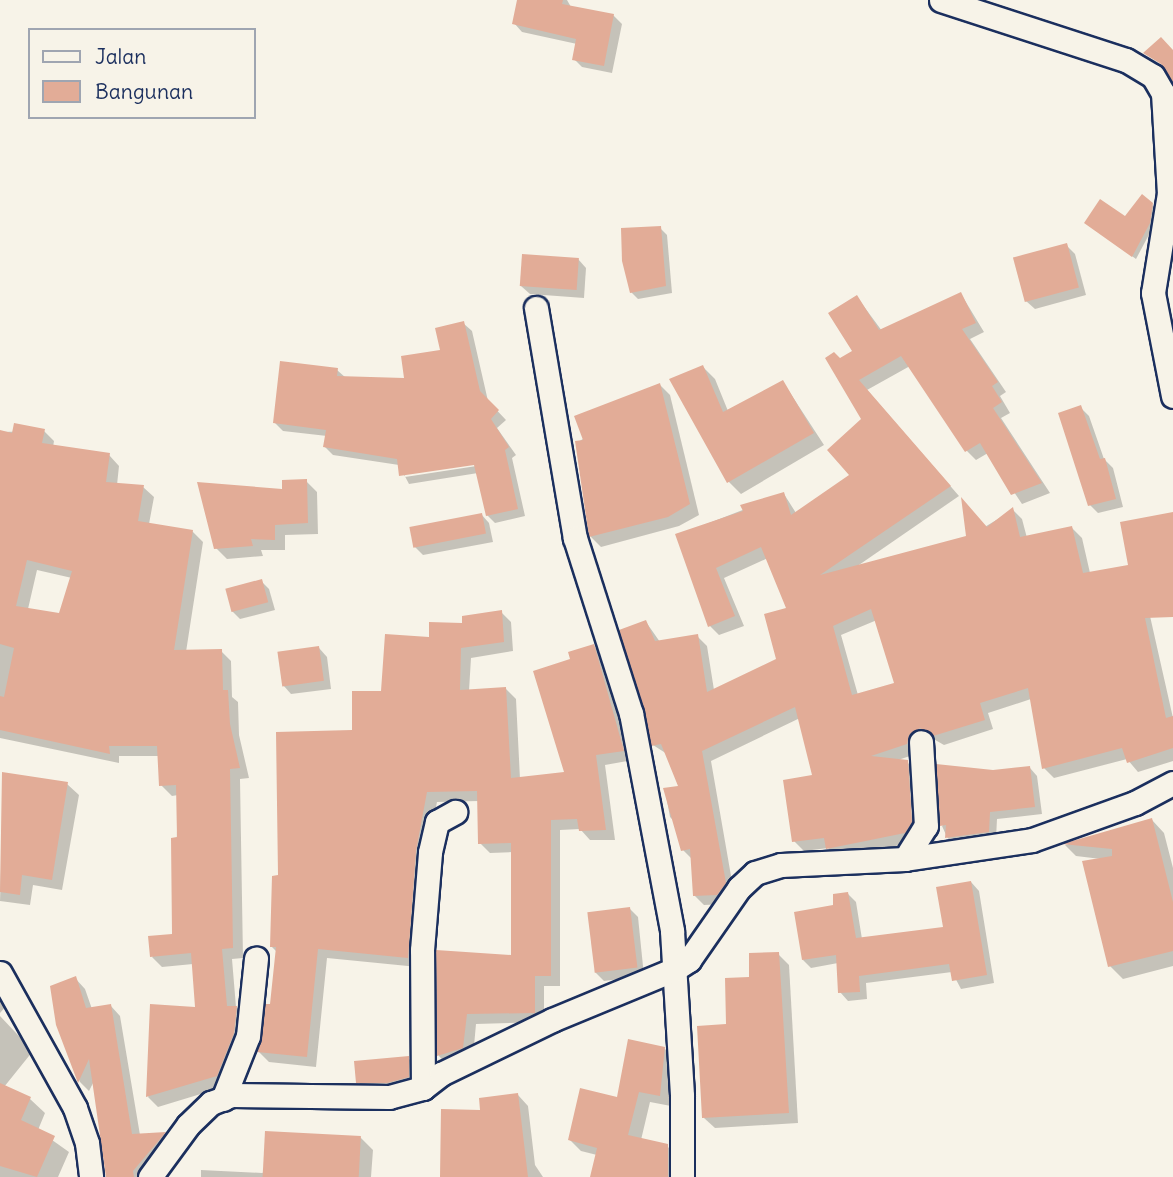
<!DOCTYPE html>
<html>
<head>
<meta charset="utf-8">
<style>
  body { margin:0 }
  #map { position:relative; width:1173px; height:1177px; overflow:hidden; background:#f7f3e8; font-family:Delius,sans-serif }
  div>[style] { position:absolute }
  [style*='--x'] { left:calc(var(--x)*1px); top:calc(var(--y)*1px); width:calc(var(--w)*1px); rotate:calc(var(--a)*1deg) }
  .shadow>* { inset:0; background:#0003 }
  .building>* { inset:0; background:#e2ac97; transform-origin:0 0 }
  .roads { filter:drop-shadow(2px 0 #1b2f5e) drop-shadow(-2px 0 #1b2f5e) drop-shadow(0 2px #1b2f5e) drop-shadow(0 -2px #1b2f5e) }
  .minor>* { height:23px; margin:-11.5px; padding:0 11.5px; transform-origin:11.5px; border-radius:11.5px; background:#f7f3e8 }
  span { translate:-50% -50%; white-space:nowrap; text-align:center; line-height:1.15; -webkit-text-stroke:6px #f7f3e8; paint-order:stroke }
  .legend { position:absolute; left:28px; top:28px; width:228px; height:91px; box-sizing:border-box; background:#f7f3e8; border:2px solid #9fa5b1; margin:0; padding:9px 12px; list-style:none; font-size:21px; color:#1b2f5e }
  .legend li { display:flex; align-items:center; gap:14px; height:35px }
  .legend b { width:35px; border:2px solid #9fa5b1 }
</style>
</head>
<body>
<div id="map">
  <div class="shadow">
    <div style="clip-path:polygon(519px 0,567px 0,571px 7px,613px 15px,622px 24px,612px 73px,582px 67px,574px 59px,577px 44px,522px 32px,514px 23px)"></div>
    <div style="clip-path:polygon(1152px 205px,1156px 209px,1153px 227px,1136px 259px,1090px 226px,1126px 218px)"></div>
    <div style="clip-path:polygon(660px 228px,667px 235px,672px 293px,638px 299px,631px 292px)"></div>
    <div style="clip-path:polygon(1066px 245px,1075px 254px,1086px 295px,1035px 309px,1026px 301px)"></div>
    <div style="clip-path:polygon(578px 259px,586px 268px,584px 298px,530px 294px,521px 286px)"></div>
    <div style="clip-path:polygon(evenodd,961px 294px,984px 332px,970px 339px,1006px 392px,1000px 396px,1010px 413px,1001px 418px,1050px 493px,1022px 504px,988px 453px,976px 460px,967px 451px,910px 366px,867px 390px,959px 496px,856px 567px,968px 537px,1013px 510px,1022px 519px,1027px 538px,1072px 528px,1082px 538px,1090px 573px,1130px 566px,1173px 514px,1173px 500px,1173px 608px,1150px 616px,1173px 718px,1173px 761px,1138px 772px,1127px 759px,1054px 778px,1044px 768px,1031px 699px,988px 713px,993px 729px,944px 745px,930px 737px,916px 754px,895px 761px,907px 762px,917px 772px,915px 842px,838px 858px,828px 848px,804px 851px,794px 841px,814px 777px,800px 718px,711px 761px,734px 893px,727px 904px,704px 905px,694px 895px,692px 859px,683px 850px,677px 824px,670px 817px,665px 790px,680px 787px,667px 754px,653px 745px,646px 622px,660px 642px,697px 636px,707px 646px,714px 690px,778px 660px,788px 609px,768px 558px,724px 578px,744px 626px,719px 635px,710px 626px,678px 535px,784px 494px,796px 513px,852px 476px,863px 420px,840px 360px,855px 351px,857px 297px,882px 331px,961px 294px,877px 620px,897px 684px,858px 695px,841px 635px,877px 620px)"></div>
    <div style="clip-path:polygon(evenodd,463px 323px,472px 331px,488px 401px,506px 420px,497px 428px,516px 455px,512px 458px,525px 516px,495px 523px,487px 515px,478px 473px,409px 484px,399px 465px,333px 455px,325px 447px,327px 436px,283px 431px,275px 423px,337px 370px,346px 378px,406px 380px,442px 351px,463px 323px,483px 462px,483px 465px,405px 477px,405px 474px,483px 462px)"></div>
    <div style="clip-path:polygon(703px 367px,715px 379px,728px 411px,783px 382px,824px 445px,741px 494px,729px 482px)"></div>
    <div style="clip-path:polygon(660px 385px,670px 395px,699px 515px,679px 526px,601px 547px,591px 537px,577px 443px)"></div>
    <div style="clip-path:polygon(1080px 407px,1089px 416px,1104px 459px,1113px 468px,1123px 507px,1098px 513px,1090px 505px)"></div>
    <div style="clip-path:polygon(evenodd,44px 431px,54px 441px,53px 447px,109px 455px,119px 466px,117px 485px,143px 487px,154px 497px,149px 524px,192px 531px,203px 542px,186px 652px,221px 651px,231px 661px,232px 697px,238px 702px,239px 735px,249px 778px,240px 779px,243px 958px,232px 959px,236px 1007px,247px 1018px,227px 1086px,158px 1107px,148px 1097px,197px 1008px,193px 964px,162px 967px,152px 957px,174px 935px,178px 795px,172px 796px,161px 785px,159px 756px,119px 756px,119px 763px,0 738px,0 432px,44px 431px,37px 570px,72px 578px,60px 615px,28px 609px,37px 570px)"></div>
    <div style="clip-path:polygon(306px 481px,317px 492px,318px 534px,285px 535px,285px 550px,261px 550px,263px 556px,227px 559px,216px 548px,284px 491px)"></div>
    <div style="clip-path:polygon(481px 514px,489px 523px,493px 542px,423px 555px,414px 546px)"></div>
    <div style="clip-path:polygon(261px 581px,269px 589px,275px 610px,240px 619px,232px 611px)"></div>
    <div style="clip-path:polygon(501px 612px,511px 622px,513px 651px,471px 658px,469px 691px,506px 689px,516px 699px,520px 779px,566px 773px,573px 661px,594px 646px,604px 656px,633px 760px,605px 765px,615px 840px,590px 840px,580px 829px,560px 830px,560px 986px,544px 986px,544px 1022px,476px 1024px,473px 1057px,448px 1066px,439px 1056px,438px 952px,513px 956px,513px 852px,490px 853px,480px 843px,479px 801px,437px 802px,425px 862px,418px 967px,327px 958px,316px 1067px,269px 1062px,259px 1052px,272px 1005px,277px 952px,271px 946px,280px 877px,354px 732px,431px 639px)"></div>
    <div style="clip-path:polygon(319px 648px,327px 657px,331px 689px,291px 694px,283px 685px)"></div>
    <div style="clip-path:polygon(1030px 768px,1037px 776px,1042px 814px,997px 819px,996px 839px,954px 845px,947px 837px,942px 826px,993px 772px)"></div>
    <div style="clip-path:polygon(4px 774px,67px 784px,79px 795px,62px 890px,33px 885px,30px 905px,0 901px)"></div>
    <div style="clip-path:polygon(1152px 820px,1164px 833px,1173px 868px,1173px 966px,1123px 979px,1110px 966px,1101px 859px,1076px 856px,1065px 845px)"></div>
    <div style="clip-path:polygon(971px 882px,979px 891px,994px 983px,961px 989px,952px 972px,866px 983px,867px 999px,848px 1001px,840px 992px,838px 963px,811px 968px,803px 960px,848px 894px,856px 902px,862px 939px,945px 928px)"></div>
    <div style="clip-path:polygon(630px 909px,638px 917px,644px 976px,604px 981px,595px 972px)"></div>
    <div style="clip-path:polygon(778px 954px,789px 965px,798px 1123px,715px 1128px,704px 1118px,728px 1025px,751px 979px)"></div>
    <div style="clip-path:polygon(75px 978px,85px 989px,92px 1009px,110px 1005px,120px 1016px,140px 1135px,165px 1134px,175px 1143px,146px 1177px,108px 1177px,94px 1081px,89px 1091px,80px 1082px,57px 1024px)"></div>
    <div style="clip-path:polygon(0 990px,7px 1005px,0 1013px)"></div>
    <div style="clip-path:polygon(0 1016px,33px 1051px,4px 1087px,30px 1099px,45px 1113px,38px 1130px,69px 1152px,58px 1177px,0 1177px)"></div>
    <div style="clip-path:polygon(664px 1048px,676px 1060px,671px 1106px,650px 1102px,641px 1140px,667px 1146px,679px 1158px,680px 1177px,592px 1177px,597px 1155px,581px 1151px,570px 1140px,619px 1099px)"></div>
    <div style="clip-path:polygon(408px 1058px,416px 1066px,416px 1085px,366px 1090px,358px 1082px)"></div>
    <div style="clip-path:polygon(518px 1095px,528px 1106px,535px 1165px,543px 1177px,442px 1177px,482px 1112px)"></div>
    <div style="clip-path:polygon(360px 1137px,373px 1150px,371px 1177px,201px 1177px,201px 1170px,262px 1173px)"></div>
  </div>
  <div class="building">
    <div style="clip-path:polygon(517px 0,563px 0,562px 4px,614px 14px,604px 66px,572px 60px,576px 39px,512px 24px)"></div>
    <div style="clip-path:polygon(1161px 37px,1173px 50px,1173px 82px,1161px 64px,1143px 53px)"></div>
    <div style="clip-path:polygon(1142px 194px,1153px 203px,1150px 223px,1132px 257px,1084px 223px,1100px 199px,1125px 216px)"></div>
    <div style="clip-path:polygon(661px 226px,666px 286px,630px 293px,622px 261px,621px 228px)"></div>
    <div style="left:1067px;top:243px;width:46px;height:56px;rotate:75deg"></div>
    <div style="left:522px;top:254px;width:57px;height:32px;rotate:4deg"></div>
    <div style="clip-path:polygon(evenodd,961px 292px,976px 323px,962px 329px,998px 382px,992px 386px,1002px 402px,993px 408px,1042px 483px,1011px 495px,980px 443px,965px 452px,901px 356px,859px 380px,951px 486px,820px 575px,966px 536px,961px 497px,987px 527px,1013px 507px,1020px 537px,1072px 526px,1083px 573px,1128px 565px,1120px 522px,1173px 512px,1173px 617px,1145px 618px,1166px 718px,1173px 716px,1173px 748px,1127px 763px,1122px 748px,1042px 769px,1028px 688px,980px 703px,985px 720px,933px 736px,920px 728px,909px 735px,907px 744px,871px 756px,908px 760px,912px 822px,905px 833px,826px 849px,824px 838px,792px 842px,783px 780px,812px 775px,795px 707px,702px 751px,726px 883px,717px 895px,693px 896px,690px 849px,681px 851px,663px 788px,678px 786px,661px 744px,651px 746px,619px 630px,646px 620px,655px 641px,698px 634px,707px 692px,776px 659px,764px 614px,786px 608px,761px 547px,716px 568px,735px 616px,708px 627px,675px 534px,743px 511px,740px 505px,784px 492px,791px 515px,849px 475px,827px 450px,861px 419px,825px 358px,834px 352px,840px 358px,852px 351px,828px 313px,857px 295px,879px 330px,961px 292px,871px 609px,894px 683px,852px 695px,833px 626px,871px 609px)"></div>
    <div style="clip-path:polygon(464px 321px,480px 391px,499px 410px,491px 419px,509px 447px,505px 450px,518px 509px,486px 516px,474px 465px,399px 476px,397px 459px,323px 447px,326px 430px,273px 423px,280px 361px,338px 368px,337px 376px,404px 378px,401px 356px,440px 350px,435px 328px)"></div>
    <div style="clip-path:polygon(703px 365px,723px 412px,783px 380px,814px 433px,727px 483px,669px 379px)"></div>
    <div style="clip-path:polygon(660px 383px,690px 504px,668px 517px,589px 537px,575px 441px,583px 440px,574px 416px)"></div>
    <div style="clip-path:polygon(1081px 405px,1100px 459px,1105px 458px,1116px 499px,1088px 506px,1058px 413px)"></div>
    <div style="clip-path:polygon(evenodd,14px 423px,45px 429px,42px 443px,110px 453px,106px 482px,144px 485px,138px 521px,193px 530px,174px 650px,222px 649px,223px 690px,228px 690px,230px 724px,240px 768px,230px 769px,233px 948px,222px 949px,227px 1006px,237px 1006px,234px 1033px,217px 1076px,146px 1097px,150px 1004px,195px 1007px,191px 953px,150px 957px,148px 936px,172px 934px,171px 838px,177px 837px,176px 785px,159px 786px,157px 746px,109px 746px,110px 754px,0 730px,0 696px,4px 697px,14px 648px,0 644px,0 430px,12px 433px,14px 423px,27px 560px,72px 571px,59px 613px,16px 606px,27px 560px)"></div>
    <div style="clip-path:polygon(307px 479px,308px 523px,275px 525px,275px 540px,251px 539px,253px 546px,214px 549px,197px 482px,282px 489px,282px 480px)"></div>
    <div style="left:482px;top:513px;width:21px;height:74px;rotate:79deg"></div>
    <div style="left:262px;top:579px;width:24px;height:38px;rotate:75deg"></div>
    <div style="clip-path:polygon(502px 610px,504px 642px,461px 648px,460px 690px,506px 687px,511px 778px,564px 772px,533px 671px,570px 659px,568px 652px,594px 644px,624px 751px,596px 755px,606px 830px,579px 831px,577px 819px,551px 820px,551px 976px,535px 976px,535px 1013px,467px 1014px,463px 1048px,437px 1056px,436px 950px,511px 955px,511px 843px,478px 844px,477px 791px,427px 792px,416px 851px,408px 958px,318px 949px,307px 1057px,257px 1052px,265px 1004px,270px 1004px,276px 947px,270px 947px,272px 876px,278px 875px,276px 732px,352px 730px,352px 691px,381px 691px,385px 634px,429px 637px,429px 622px,462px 623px,462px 616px)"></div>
    <div style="left:319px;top:646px;width:35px;height:42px;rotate:82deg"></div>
    <div style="clip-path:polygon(936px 764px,993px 770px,1030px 766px,1035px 807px,990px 812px,989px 832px,945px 838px,946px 825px,940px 826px)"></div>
    <div style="clip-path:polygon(2px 772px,68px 782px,52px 880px,22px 875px,20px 895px,0 892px)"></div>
    <div style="clip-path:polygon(1152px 818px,1173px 902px,1173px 951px,1108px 967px,1082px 861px,1112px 856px,1112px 849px,1062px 844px)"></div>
    <div style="clip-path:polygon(971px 881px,987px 975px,952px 981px,949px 964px,859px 976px,860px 992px,838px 993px,836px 955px,802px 960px,794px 912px,833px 905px,833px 894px,848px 892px,856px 938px,943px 927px,936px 887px)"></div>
    <div style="left:630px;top:907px;width:61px;height:43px;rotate:83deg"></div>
    <div style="clip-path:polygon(779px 952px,789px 1113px,702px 1118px,697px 1026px,726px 1024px,725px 978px,749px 977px,749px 953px)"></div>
    <div style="clip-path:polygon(76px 976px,86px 1008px,111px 1004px,132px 1134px,166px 1132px,133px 1171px,134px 1177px,106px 1177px,89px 1059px,78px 1083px,56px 1025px,50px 986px)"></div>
    <div style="clip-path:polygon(628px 1039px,665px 1047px,660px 1096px,639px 1092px,628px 1135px,668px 1144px,668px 1177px,590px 1177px,597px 1148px,568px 1140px,580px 1088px,617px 1097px)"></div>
    <div style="clip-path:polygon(409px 1056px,409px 1077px,387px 1083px,356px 1083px,354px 1061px)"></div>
    <div style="clip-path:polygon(0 1083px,31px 1097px,21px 1120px,55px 1136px,37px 1177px,0 1166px)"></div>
    <div style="clip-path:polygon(518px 1093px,528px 1177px,440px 1177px,441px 1109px,480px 1110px,479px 1098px)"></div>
    <div style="left:265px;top:1131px;width:96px;height:46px;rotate:3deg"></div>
  </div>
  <div class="roads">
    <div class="minor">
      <div style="--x:941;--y:0;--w:194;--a:18"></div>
      <div style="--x:1126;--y:60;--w:31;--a:31"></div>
      <div style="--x:1153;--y:76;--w:20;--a:60"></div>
      <div style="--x:1163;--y:93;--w:100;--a:86.6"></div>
      <div style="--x:1169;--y:193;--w:101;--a:99.1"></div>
      <div style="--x:1153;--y:293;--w:105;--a:79"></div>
      <div style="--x:536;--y:308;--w:233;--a:80.4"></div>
      <div style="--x:575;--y:538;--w:184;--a:72.3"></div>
      <div style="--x:631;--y:713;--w:222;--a:79.3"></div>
      <div style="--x:672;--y:931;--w:165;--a:86.5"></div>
      <div style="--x:682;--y:1096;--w:81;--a:90"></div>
      <div style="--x:905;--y:859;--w:39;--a:-58"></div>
      <div style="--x:926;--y:826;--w:84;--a:-93.4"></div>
      <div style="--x:0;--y:973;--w:154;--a:60.9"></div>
      <div style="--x:75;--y:1108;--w:37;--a:71"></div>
      <div style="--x:87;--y:1143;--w:34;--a:83"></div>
      <div style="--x:423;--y:1088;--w:138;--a:-90.4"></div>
      <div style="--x:422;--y:950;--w:98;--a:-85.3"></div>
      <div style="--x:430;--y:852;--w:31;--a:-77"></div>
      <div style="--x:437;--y:822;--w:21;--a:-29"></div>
      <div style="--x:223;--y:1099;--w:68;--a:-68.4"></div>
      <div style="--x:248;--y:1036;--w:78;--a:-84.1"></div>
      <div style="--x:150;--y:1177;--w:64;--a:-53.8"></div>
      <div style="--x:188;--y:1125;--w:32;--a:-44"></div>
      <div style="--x:211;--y:1103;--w:22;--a:-21"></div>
      <div style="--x:232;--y:1095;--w:157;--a:0.7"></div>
      <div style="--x:389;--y:1097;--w:35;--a:-15"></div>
      <div style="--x:423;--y:1088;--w:23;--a:-38"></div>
      <div style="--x:441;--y:1074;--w:123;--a:-25.9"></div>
      <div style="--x:552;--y:1020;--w:133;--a:-22.5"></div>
      <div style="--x:675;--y:969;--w:17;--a:-33"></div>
      <div style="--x:689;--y:960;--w:88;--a:-55.2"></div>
      <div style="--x:739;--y:888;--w:22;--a:-43"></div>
      <div style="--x:755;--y:873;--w:27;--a:-17"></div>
      <div style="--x:781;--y:865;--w:124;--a:-2.8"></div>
      <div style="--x:905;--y:859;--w:128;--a:-8.5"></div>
      <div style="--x:1032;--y:840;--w:109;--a:-19.8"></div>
      <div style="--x:1135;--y:803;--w:43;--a:-27.8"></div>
    </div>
  </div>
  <ul class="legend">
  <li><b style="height:9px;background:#f7f3e8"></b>Jalan</li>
  <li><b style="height:19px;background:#e2ac97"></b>Bangunan</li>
  </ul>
</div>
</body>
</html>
